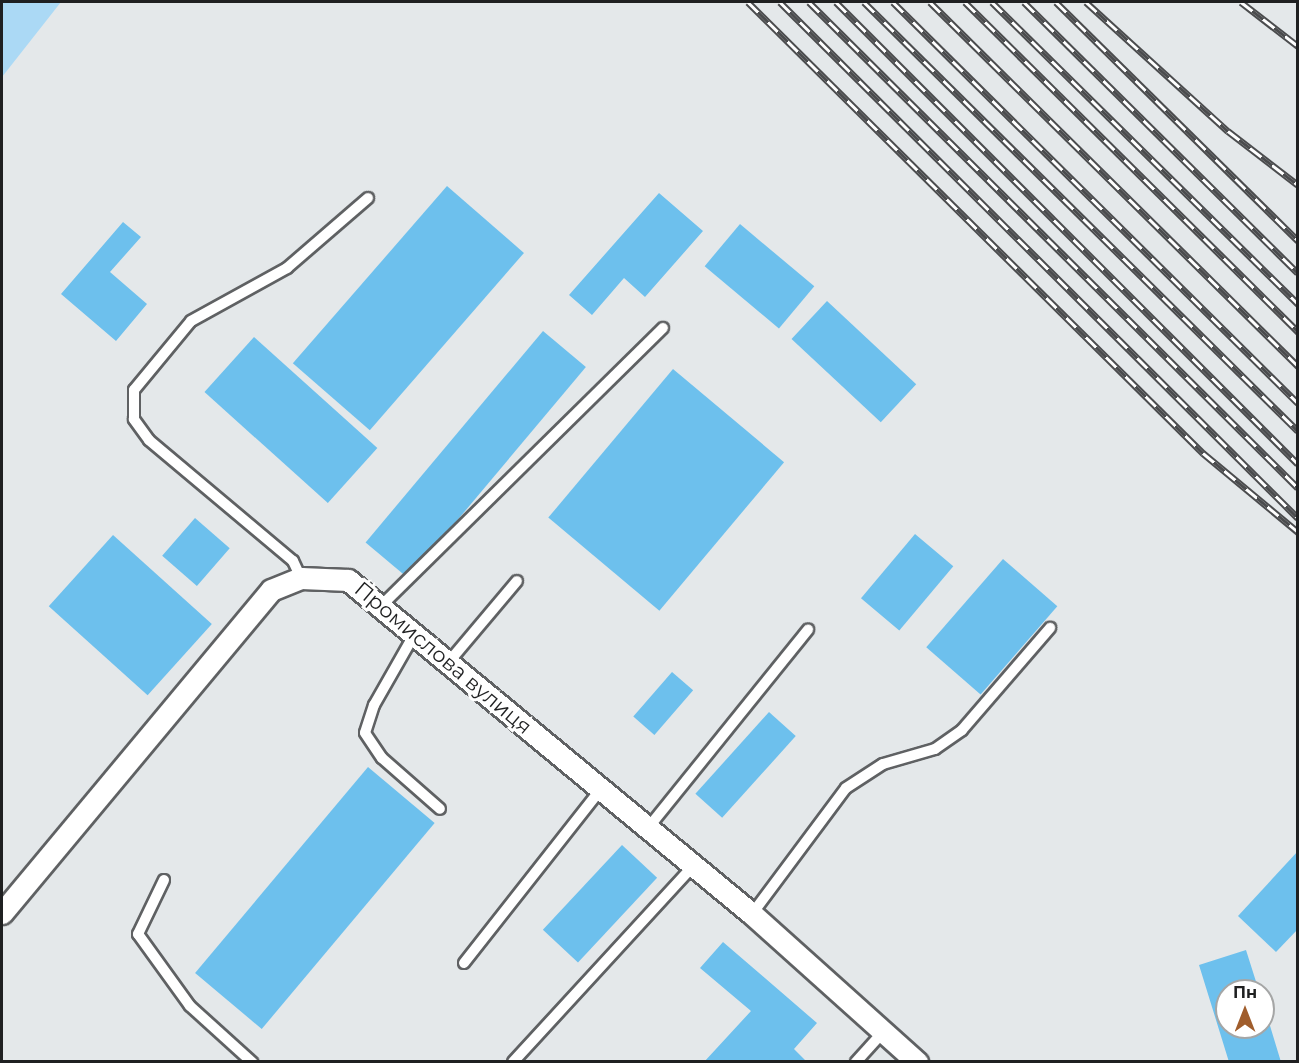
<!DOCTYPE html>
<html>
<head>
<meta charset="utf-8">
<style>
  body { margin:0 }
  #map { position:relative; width:1299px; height:1063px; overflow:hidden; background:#e4e8ea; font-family:Montserrat,sans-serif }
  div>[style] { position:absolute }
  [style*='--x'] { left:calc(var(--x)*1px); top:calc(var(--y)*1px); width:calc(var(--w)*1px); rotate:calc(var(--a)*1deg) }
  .green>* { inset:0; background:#abd9f5 }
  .building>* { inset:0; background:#6dc0ed; transform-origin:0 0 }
  .roads { filter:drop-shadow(2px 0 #5f6163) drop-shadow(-2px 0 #5f6163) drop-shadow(0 2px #5f6163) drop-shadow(0 -2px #5f6163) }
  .service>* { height:10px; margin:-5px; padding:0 5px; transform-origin:5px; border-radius:5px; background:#fff }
  .minor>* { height:21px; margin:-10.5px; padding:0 10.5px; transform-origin:10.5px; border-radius:10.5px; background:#fff }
  .rail>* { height:7px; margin-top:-3.5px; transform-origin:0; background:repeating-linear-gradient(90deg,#fff 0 14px,#4b4c4e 0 28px); box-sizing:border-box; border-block:2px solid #4b4c4e }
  span { translate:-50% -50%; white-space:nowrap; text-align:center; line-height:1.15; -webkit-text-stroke:6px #fff; paint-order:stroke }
  .street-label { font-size:21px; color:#1f2021 }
  .frame { position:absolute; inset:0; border:3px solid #1f2021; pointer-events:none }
  .north { position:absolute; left:1215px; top:979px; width:60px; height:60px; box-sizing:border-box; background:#fff; border:2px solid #a5a6a6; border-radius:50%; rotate:0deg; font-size:16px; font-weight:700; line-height:24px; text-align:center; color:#1f2021 }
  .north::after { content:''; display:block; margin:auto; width:21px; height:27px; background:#a05d2c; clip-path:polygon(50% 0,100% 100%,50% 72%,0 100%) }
</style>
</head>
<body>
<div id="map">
  <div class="green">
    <div style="clip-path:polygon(2px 2px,61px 2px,2px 77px)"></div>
  </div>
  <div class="building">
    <div style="left:447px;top:186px;width:102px;height:235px;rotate:41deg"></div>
    <div style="clip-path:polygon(659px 193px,703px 231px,645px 297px,624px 278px,592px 315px,569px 295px)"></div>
    <div style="clip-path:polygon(123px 222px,141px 237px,110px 272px,147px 304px,116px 341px,61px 294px)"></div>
    <div style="left:740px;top:224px;width:97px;height:55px;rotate:40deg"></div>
    <div style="left:827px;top:301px;width:122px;height:52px;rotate:43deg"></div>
    <div style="left:543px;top:331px;width:56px;height:276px;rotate:40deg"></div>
    <div style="left:254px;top:337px;width:166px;height:74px;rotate:42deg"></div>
    <div style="left:673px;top:369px;width:145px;height:194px;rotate:40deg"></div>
    <div style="left:195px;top:518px;width:46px;height:50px;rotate:41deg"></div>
    <div style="left:915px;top:534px;width:50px;height:84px;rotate:40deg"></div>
    <div style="left:113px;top:535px;width:133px;height:96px;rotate:42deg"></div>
    <div style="left:1003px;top:559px;width:72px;height:117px;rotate:41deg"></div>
    <div style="left:672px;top:672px;width:28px;height:59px;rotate:41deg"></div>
    <div style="left:769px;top:712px;width:36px;height:110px;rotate:42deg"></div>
    <div style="left:368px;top:767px;width:87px;height:269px;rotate:40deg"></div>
    <div style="left:622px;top:845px;width:48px;height:116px;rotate:43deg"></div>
    <div style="clip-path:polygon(1298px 851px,1298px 929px,1276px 952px,1238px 916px)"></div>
    <div style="clip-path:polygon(723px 942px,817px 1023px,794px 1049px,807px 1062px,704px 1062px,751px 1011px,700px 968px)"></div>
    <div style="clip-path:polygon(1246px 950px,1259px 991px,1227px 991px,1227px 1027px,1263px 1027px,1264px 1006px,1281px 1062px,1229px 1062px,1199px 965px)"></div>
  </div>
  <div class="roads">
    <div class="service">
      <div style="--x:301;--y:578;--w:19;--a:-115"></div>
      <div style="--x:293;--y:561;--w:188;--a:-140"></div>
      <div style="--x:149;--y:440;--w:26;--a:-126"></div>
      <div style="--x:134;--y:419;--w:29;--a:-90"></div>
      <div style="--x:134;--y:390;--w:89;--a:-50.4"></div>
      <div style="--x:191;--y:321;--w:110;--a:-28.9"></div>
      <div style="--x:287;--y:268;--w:107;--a:-40.8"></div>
      <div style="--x:381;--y:606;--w:396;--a:-44.6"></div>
      <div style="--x:414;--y:635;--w:81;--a:119.7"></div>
      <div style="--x:374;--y:705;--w:29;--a:108"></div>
      <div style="--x:365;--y:733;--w:30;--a:56"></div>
      <div style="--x:382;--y:758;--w:77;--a:41.3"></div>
      <div style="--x:448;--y:663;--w:107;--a:-49.9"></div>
      <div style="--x:648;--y:828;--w:255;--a:-51.1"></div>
      <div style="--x:164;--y:880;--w:60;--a:115.7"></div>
      <div style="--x:138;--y:934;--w:89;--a:54.2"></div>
      <div style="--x:190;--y:1006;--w:84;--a:42.1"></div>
      <div style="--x:752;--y:914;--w:157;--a:-53.3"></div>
      <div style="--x:846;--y:788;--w:44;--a:-33"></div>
      <div style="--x:883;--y:764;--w:54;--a:-16.1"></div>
      <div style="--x:935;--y:749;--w:33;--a:-35"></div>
      <div style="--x:962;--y:730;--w:135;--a:-49.2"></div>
      <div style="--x:464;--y:963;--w:221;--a:-51.8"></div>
      <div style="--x:513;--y:1062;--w:268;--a:-47.4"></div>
      <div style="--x:856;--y:1062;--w:39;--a:-48"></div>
    </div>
    <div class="minor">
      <div style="--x:2;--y:913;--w:420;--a:-50.2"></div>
      <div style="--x:271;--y:590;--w:32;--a:-22"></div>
      <div style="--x:301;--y:578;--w:47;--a:2.4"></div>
      <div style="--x:348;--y:580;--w:524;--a:39.58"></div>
      <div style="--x:752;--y:914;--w:222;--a:41.9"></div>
    </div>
  </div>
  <div class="rail">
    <div style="--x:748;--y:2;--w:641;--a:44.75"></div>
    <div style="--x:1203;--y:453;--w:124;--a:39.7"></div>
    <div style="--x:780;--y:2;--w:731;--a:44.89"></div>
    <div style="--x:809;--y:2;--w:689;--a:44.82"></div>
    <div style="--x:836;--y:2;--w:653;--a:45"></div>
    <div style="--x:864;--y:2;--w:610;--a:44.67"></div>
    <div style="--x:893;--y:2;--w:570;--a:44.72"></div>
    <div style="--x:930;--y:2;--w:518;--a:44.69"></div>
    <div style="--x:965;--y:2;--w:469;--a:44.7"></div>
    <div style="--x:992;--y:2;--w:430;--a:44.6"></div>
    <div style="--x:1024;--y:2;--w:385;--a:44.7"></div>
    <div style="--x:1056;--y:2;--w:340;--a:44.6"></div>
    <div style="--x:1086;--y:2;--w:192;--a:42.3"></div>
    <div style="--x:1228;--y:131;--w:88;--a:37.6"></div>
    <div style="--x:1241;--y:2;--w:72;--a:37.7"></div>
  </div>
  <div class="street-label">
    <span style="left:443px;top:658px;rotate:40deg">Промислова вулиця</span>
  </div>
  <div class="frame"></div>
  <div class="north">Пн</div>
</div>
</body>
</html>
